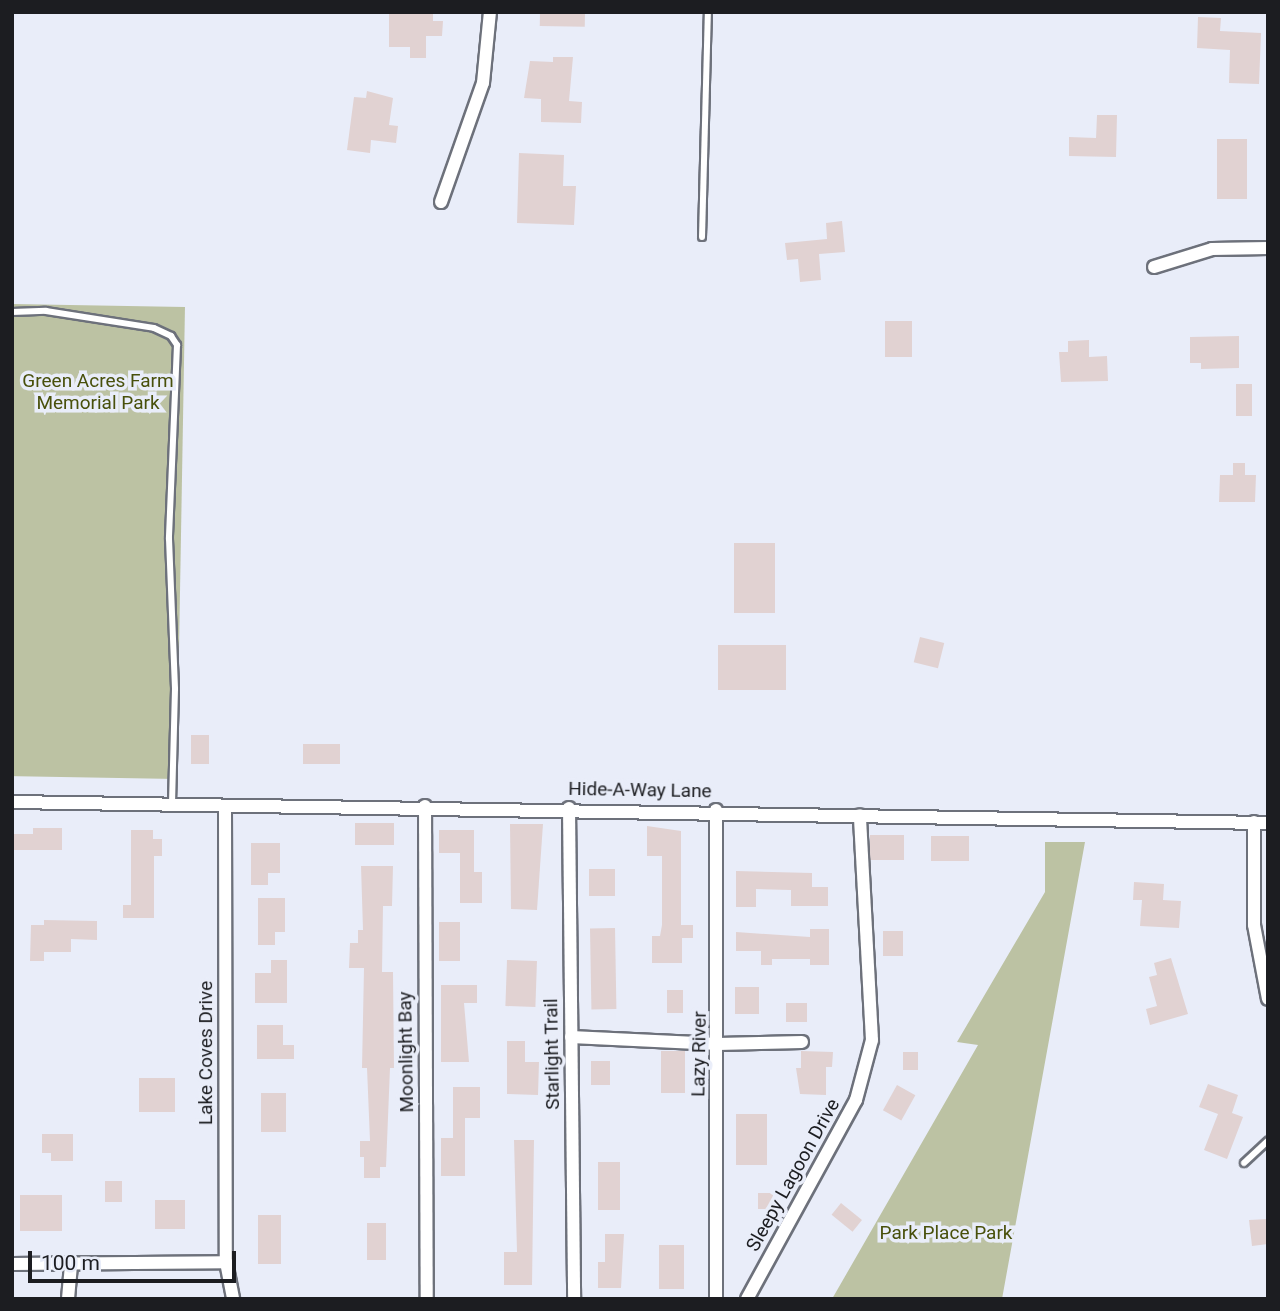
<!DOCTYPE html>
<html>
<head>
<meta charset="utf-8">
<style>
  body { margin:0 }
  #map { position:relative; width:1280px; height:1311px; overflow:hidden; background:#e9edf9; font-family:Roboto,sans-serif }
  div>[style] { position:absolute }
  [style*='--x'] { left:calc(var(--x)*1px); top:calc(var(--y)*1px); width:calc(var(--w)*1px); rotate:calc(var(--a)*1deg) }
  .green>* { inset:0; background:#bcc2a3; transform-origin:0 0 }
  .building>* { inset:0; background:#e1d2d2; transform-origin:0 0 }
  .roads { filter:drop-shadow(2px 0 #6d717b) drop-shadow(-2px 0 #6d717b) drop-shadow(0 2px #6d717b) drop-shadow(0 -2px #6d717b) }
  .lane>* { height:6px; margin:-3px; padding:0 3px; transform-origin:3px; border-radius:3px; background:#fff }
  .street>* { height:12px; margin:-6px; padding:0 6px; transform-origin:6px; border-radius:6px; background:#fff }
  span { translate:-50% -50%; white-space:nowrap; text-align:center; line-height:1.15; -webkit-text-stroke:7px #e9edf9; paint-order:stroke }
  .park-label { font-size:19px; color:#48500b }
  .street-label { font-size:19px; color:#1c1d21 }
  .frame { position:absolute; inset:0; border:14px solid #1c1d21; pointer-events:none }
  .scale { position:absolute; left:28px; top:1251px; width:208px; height:32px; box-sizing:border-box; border:4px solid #1c1d21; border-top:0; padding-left:9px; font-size:21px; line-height:24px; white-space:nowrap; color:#1c1d21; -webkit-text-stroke:5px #e9edf9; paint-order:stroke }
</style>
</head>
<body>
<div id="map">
  <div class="green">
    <div style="left:12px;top:304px;width:173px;height:472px;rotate:1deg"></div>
    <div style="clip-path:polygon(1045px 842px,1085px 842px,1002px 1299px,832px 1299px,978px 1045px,957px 1042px,1045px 892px)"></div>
  </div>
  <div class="building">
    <div style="clip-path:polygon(389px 12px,433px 12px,433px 21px,443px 21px,442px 36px,426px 36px,426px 58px,410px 58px,410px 47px,389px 47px)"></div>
    <div style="left:540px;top:12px;width:45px;height:14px;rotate:1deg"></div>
    <div style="clip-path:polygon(1198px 17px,1221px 18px,1220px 31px,1261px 33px,1259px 84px,1229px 83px,1230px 50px,1197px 48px)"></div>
    <div style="clip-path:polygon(553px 57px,573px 57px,569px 101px,582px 102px,581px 123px,541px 122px,541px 99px,524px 98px,530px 61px,553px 62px)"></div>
    <div style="clip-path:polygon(367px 91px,393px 98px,389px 125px,398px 126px,396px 143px,371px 140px,370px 153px,347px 150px,354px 97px,366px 98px)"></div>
    <div style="clip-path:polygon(1097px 115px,1117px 115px,1116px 157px,1069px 156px,1069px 137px,1096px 138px)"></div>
    <div style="left:1217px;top:139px;width:30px;height:60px"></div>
    <div style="clip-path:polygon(519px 153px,564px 155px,563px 186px,576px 186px,574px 225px,517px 223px)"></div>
    <div style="clip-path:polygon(842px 221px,845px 252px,819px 254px,821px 280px,800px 282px,798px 259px,787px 260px,785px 243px,827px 239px,826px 223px)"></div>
    <div style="left:885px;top:321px;width:27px;height:36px"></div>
    <div style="clip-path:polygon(1239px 336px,1239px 368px,1201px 369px,1201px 363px,1190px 363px,1190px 337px)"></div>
    <div style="clip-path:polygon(1089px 340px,1089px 357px,1107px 356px,1108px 381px,1061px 382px,1059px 352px,1068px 352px,1068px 341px)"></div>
    <div style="left:1236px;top:384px;width:16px;height:32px"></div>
    <div style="clip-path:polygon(1233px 463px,1245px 463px,1245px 475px,1256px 475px,1255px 502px,1219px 502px,1220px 475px,1233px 475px)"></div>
    <div style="left:734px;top:543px;width:41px;height:70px"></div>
    <div style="left:920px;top:637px;width:25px;height:26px;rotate:14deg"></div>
    <div style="left:718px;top:645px;width:68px;height:45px"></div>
    <div style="left:191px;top:735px;width:18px;height:29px"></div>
    <div style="left:303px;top:744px;width:37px;height:20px"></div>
    <div style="left:355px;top:823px;width:39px;height:22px"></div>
    <div style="clip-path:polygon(510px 824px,543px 824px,537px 910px,511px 909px)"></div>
    <div style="clip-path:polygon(647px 826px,681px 831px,681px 925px,693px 925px,693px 938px,682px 938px,682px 963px,652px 963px,652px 936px,660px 936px,662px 925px,662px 856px,647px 856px)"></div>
    <div style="clip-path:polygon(33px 828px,62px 828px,62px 850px,14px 850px,14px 834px,33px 834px)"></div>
    <div style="clip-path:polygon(131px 830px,153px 830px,153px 839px,162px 839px,162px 856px,154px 856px,154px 918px,123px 918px,123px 905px,131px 905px)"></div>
    <div style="clip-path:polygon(439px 830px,474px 830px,474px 872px,482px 872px,482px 903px,460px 903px,460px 853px,439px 853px)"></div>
    <div style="left:870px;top:835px;width:34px;height:25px"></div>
    <div style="left:931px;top:836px;width:38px;height:25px"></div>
    <div style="clip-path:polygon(251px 843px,280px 843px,280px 873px,268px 873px,268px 885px,251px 885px)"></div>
    <div style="clip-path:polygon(361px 866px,393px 866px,392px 906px,383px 906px,382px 972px,393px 972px,394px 1068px,390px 1068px,386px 1167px,380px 1167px,380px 1178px,364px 1178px,364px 1157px,360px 1157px,360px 1141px,370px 1141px,367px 1068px,362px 1068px,364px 968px,349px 968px,350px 943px,358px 943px,358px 930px,363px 930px)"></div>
    <div style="left:589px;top:869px;width:26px;height:27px"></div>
    <div style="clip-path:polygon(736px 871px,812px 873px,812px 887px,828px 887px,828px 906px,791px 906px,791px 890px,756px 889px,756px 907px,736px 907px)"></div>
    <div style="clip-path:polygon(1134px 882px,1164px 884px,1163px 900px,1181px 901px,1179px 928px,1140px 926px,1142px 900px,1133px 900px)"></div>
    <div style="clip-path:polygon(258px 898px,285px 898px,285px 932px,275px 932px,275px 945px,258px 945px)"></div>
    <div style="clip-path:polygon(44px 920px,97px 921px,97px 940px,71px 939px,71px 952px,44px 952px,44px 961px,30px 961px,31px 925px,44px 925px)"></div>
    <div style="left:439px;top:922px;width:21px;height:39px"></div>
    <div style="left:615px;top:928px;width:81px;height:25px;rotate:89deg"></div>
    <div style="clip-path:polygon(810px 929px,829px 929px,829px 965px,810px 965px,810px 959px,772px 959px,772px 965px,761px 965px,761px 951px,736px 951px,736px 932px,810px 937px)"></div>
    <div style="left:883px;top:931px;width:20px;height:25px"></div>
    <div style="clip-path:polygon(1171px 958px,1188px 1014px,1150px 1025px,1146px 1009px,1157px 1006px,1149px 977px,1157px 975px,1154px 963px)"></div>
    <div style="clip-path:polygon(271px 960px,287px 960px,287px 1003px,255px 1003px,255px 973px,271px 973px)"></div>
    <div style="left:507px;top:960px;width:30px;height:46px;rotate:2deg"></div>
    <div style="clip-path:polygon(441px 985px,477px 985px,477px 1003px,464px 1003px,469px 1062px,441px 1062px)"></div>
    <div style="left:735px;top:987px;width:24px;height:27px"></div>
    <div style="left:667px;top:990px;width:16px;height:23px"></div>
    <div style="left:786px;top:1003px;width:21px;height:19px"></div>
    <div style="clip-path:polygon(257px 1025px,283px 1025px,283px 1045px,294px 1045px,294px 1059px,257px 1059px)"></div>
    <div style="clip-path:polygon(507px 1041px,525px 1041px,525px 1062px,539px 1062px,538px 1095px,507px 1094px)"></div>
    <div style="left:661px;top:1051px;width:24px;height:42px"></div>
    <div style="clip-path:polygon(801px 1051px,833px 1052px,832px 1067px,826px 1067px,826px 1095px,800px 1094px,796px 1068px,801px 1068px)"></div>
    <div style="left:903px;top:1052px;width:15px;height:18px"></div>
    <div style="left:591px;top:1061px;width:19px;height:24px"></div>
    <div style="left:139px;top:1078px;width:36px;height:34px"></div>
    <div style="clip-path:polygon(1208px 1084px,1238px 1095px,1232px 1113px,1243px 1117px,1227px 1159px,1204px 1150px,1218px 1114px,1199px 1107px)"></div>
    <div style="left:897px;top:1085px;width:21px;height:29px;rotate:29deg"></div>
    <div style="clip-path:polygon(453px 1087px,480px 1087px,480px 1118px,465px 1118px,465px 1176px,441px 1176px,441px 1138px,453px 1138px)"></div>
    <div style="left:261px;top:1093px;width:25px;height:39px"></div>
    <div style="left:736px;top:1114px;width:31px;height:51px"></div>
    <div style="clip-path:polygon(42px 1134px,73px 1134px,73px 1161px,51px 1161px,51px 1153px,42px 1153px)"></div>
    <div style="clip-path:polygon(514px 1140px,534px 1140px,532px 1285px,504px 1285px,504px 1252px,517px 1252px)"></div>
    <div style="left:598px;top:1162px;width:22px;height:48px"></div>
    <div style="left:105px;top:1181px;width:17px;height:21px"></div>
    <div style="left:758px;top:1193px;width:15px;height:16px"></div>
    <div style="left:20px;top:1195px;width:42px;height:36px"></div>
    <div style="left:185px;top:1200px;width:29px;height:30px;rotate:90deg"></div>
    <div style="left:841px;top:1203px;width:27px;height:15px;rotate:39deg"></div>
    <div style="left:258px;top:1215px;width:23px;height:49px"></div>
    <div style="clip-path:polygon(1268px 1219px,1268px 1244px,1252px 1246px,1249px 1220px)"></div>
    <div style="left:367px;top:1223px;width:19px;height:37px"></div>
    <div style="clip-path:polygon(605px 1234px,624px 1234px,621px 1288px,598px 1288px,598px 1262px,605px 1262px)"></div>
    <div style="left:659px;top:1245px;width:25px;height:44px"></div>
  </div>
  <div class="roads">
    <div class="lane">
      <div style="--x:702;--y:237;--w:225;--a:-88.5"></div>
      <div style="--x:12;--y:312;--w:34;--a:-2"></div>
      <div style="--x:46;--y:311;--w:109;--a:8.9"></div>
      <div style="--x:154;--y:328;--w:19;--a:25"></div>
      <div style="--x:171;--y:336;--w:11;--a:56"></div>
      <div style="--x:177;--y:345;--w:194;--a:92.4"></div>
      <div style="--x:169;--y:539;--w:150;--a:87.7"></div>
      <div style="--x:175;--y:689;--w:116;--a:91.5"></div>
      <div style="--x:1244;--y:1163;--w:33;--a:-43"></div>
    </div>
    <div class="street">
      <div style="--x:441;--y:202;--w:126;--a:-70.6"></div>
      <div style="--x:483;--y:83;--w:71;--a:-84.4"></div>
      <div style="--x:1154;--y:267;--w:61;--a:-17.2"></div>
      <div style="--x:1212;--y:249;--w:56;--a:-1"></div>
      <div style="--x:12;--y:802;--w:1256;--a:0.96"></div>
      <div style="--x:225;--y:806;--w:456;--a:89.9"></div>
      <div style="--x:226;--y:1262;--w:38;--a:79"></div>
      <div style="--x:425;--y:806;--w:493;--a:89.8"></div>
      <div style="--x:569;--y:808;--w:491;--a:89.4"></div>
      <div style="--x:716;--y:810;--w:489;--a:90"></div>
      <div style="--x:1254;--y:822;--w:103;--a:90"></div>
      <div style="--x:1254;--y:925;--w:75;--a:79.3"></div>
      <div style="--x:571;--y:1037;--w:147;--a:2.7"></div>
      <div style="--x:718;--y:1044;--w:84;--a:-1.4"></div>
      <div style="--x:12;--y:1264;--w:214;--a:-0.5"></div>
      <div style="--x:68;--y:1299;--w:35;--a:-85"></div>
      <div style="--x:747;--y:1299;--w:227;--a:-61.3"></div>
      <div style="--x:856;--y:1100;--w:62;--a:-75.1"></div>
      <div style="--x:872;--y:1040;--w:225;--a:-93.1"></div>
    </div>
  </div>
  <div class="park-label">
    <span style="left:98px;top:392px">Green Acres Farm<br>Memorial Park</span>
    <span style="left:946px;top:1233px">Park Place Park</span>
  </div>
  <div class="street-label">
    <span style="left:640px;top:790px;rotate:1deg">Hide-A-Way Lane</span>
    <span style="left:406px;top:1052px;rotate:-91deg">Moonlight Bay</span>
    <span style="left:206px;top:1053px;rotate:-90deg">Lake Coves Drive</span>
    <span style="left:552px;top:1054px;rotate:-91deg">Starlight Trail</span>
    <span style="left:699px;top:1054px;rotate:-89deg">Lazy River</span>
    <span style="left:793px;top:1175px;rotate:-61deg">Sleepy Lagoon Drive</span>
  </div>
  <div class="frame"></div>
  <div class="scale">100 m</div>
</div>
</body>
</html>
